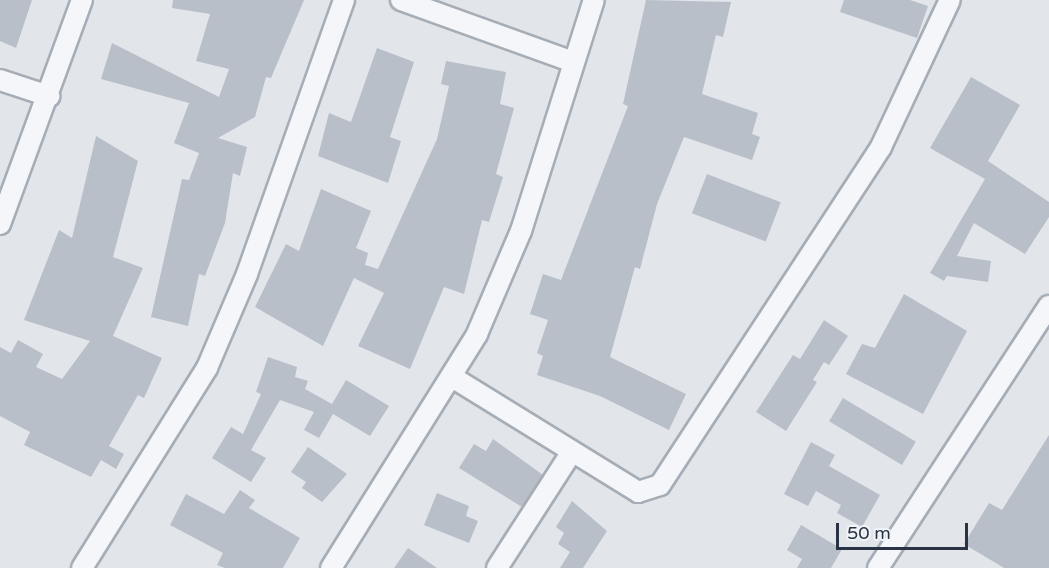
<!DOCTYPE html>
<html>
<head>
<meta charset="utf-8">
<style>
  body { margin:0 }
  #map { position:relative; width:1049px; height:568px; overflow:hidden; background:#e2e6eb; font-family:"Varela Round",sans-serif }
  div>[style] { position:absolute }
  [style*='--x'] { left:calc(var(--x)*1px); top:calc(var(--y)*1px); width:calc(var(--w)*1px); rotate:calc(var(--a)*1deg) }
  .building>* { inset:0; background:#b8bfc9; transform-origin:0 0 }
  .roads { filter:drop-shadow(2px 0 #a6adb6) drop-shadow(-2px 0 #a6adb6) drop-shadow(0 2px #a6adb6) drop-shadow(0 -2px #a6adb6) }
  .minor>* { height:20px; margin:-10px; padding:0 10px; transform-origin:10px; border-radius:10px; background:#f5f6f9 }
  span { translate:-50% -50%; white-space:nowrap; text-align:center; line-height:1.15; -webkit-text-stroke:4.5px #f1f5f8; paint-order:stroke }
  .scale { position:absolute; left:836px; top:523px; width:132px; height:27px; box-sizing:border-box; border:3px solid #283444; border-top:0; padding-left:8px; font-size:18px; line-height:21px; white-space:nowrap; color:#283444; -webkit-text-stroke:4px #f1f5f8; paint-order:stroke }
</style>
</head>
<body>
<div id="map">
  <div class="building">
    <div style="clip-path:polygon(0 0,32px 0,16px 48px,0 41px)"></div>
    <div style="clip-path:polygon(173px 0,304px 0,271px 78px,266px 77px,255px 117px,218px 138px,247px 147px,240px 176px,233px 173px,225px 223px,205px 276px,199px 274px,188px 326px,151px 317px,182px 179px,189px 180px,199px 153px,174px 143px,189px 103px,101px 79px,112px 43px,219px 97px,229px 69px,196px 61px,210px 14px,172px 8px)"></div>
    <div style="clip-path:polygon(646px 0,731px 2px,723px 37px,716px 35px,702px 94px,758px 113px,752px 134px,760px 137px,752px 160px,684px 137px,657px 204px,640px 269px,635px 267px,610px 357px,686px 394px,669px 430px,600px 396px,537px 375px,543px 356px,537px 353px,548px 320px,530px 314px,543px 274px,561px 280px,628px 106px,623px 104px)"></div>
    <div style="clip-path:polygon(844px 0,910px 0,928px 6px,917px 38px,840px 12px)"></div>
    <div style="clip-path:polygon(377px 48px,414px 62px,390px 137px,401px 141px,388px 183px,318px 156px,329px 113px,351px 122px)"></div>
    <div style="clip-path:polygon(446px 61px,506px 72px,500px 104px,514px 108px,496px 174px,503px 177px,489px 222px,482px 220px,464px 294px,444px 287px,410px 369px,358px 346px,384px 293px,354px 278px,323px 346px,255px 307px,286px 244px,299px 251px,321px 189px,371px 211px,356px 248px,368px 253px,365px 265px,378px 269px,437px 139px,449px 86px,441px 84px)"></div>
    <div style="clip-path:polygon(971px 77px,1020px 105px,988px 161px,1049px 202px,1049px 217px,1025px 254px,974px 223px,957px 256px,991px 261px,988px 282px,947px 276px,944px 281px,930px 273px,985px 179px,930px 148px)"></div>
    <div style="clip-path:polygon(96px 136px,138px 161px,113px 257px,143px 268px,113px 336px,162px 358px,144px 398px,138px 395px,109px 446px,124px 454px,116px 469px,101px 460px,91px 477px,24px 445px,30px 432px,0 416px,0 347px,11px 353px,18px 340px,43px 354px,36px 367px,62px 379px,90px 341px,24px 320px,59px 230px,72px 238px)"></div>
    <div style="left:707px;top:174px;width:79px;height:42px;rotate:21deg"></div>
    <div style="clip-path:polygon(904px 294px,967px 331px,923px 414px,846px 374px,862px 344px,875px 348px)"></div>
    <div style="clip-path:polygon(824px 320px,848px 336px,829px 365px,824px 362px,813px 380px,817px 382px,786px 431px,756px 412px,793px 355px,800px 359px)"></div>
    <div style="clip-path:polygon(268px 357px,297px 367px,295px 377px,308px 381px,305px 389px,332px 404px,346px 380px,389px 406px,370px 436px,333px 414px,319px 438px,304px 430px,314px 412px,280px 400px,251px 450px,266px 458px,251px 482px,212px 458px,231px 427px,243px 434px,261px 394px,256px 392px)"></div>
    <div style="left:843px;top:398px;width:85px;height:27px;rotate:31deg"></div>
    <div style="clip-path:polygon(1049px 435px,1049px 568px,1004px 568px,964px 544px,989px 503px,1002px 510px)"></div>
    <div style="clip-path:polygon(493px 439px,543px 475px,522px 507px,459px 468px,474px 444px,486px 451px)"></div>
    <div style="clip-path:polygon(811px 442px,835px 455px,829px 466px,880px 495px,862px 527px,837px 513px,841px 505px,816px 491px,808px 506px,784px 494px)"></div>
    <div style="clip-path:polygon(308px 447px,347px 474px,322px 502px,302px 488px,306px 482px,291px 472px)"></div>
    <div style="clip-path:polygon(240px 490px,255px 500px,249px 508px,300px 538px,283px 568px,225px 568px,217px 565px,223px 553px,170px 525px,186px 494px,224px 514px)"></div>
    <div style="clip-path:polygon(437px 493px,469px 506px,466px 516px,478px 521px,469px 543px,424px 525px)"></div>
    <div style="clip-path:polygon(572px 501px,607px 531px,583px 568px,560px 568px,570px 552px,558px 544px,564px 533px,556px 527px)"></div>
    <div style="clip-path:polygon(801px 525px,842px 549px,831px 568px,797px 568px,802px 559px,787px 550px)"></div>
    <div style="clip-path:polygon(408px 548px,437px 568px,394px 568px)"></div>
  </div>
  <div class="roads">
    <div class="minor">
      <div style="--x:401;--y:0;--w:183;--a:19.8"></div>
      <div style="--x:0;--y:80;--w:52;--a:18.1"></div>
      <div style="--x:0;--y:224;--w:239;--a:-69.9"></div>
      <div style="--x:452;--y:377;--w:219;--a:31.7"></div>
      <div style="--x:638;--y:492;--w:23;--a:-18"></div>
      <div style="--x:660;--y:485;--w:404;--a:-56.8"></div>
      <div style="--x:881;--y:147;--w:162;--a:-64.9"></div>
      <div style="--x:82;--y:568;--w:236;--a:-58"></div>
      <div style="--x:207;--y:368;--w:102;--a:-66.9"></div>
      <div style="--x:247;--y:274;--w:291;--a:-70.5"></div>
      <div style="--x:331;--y:568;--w:276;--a:-58"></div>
      <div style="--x:477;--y:334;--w:112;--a:-66.9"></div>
      <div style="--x:521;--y:231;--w:242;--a:-72.5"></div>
      <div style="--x:497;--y:568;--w:137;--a:-57.2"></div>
      <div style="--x:878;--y:568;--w:313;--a:-56.9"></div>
    </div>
  </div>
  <div class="scale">50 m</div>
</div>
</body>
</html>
